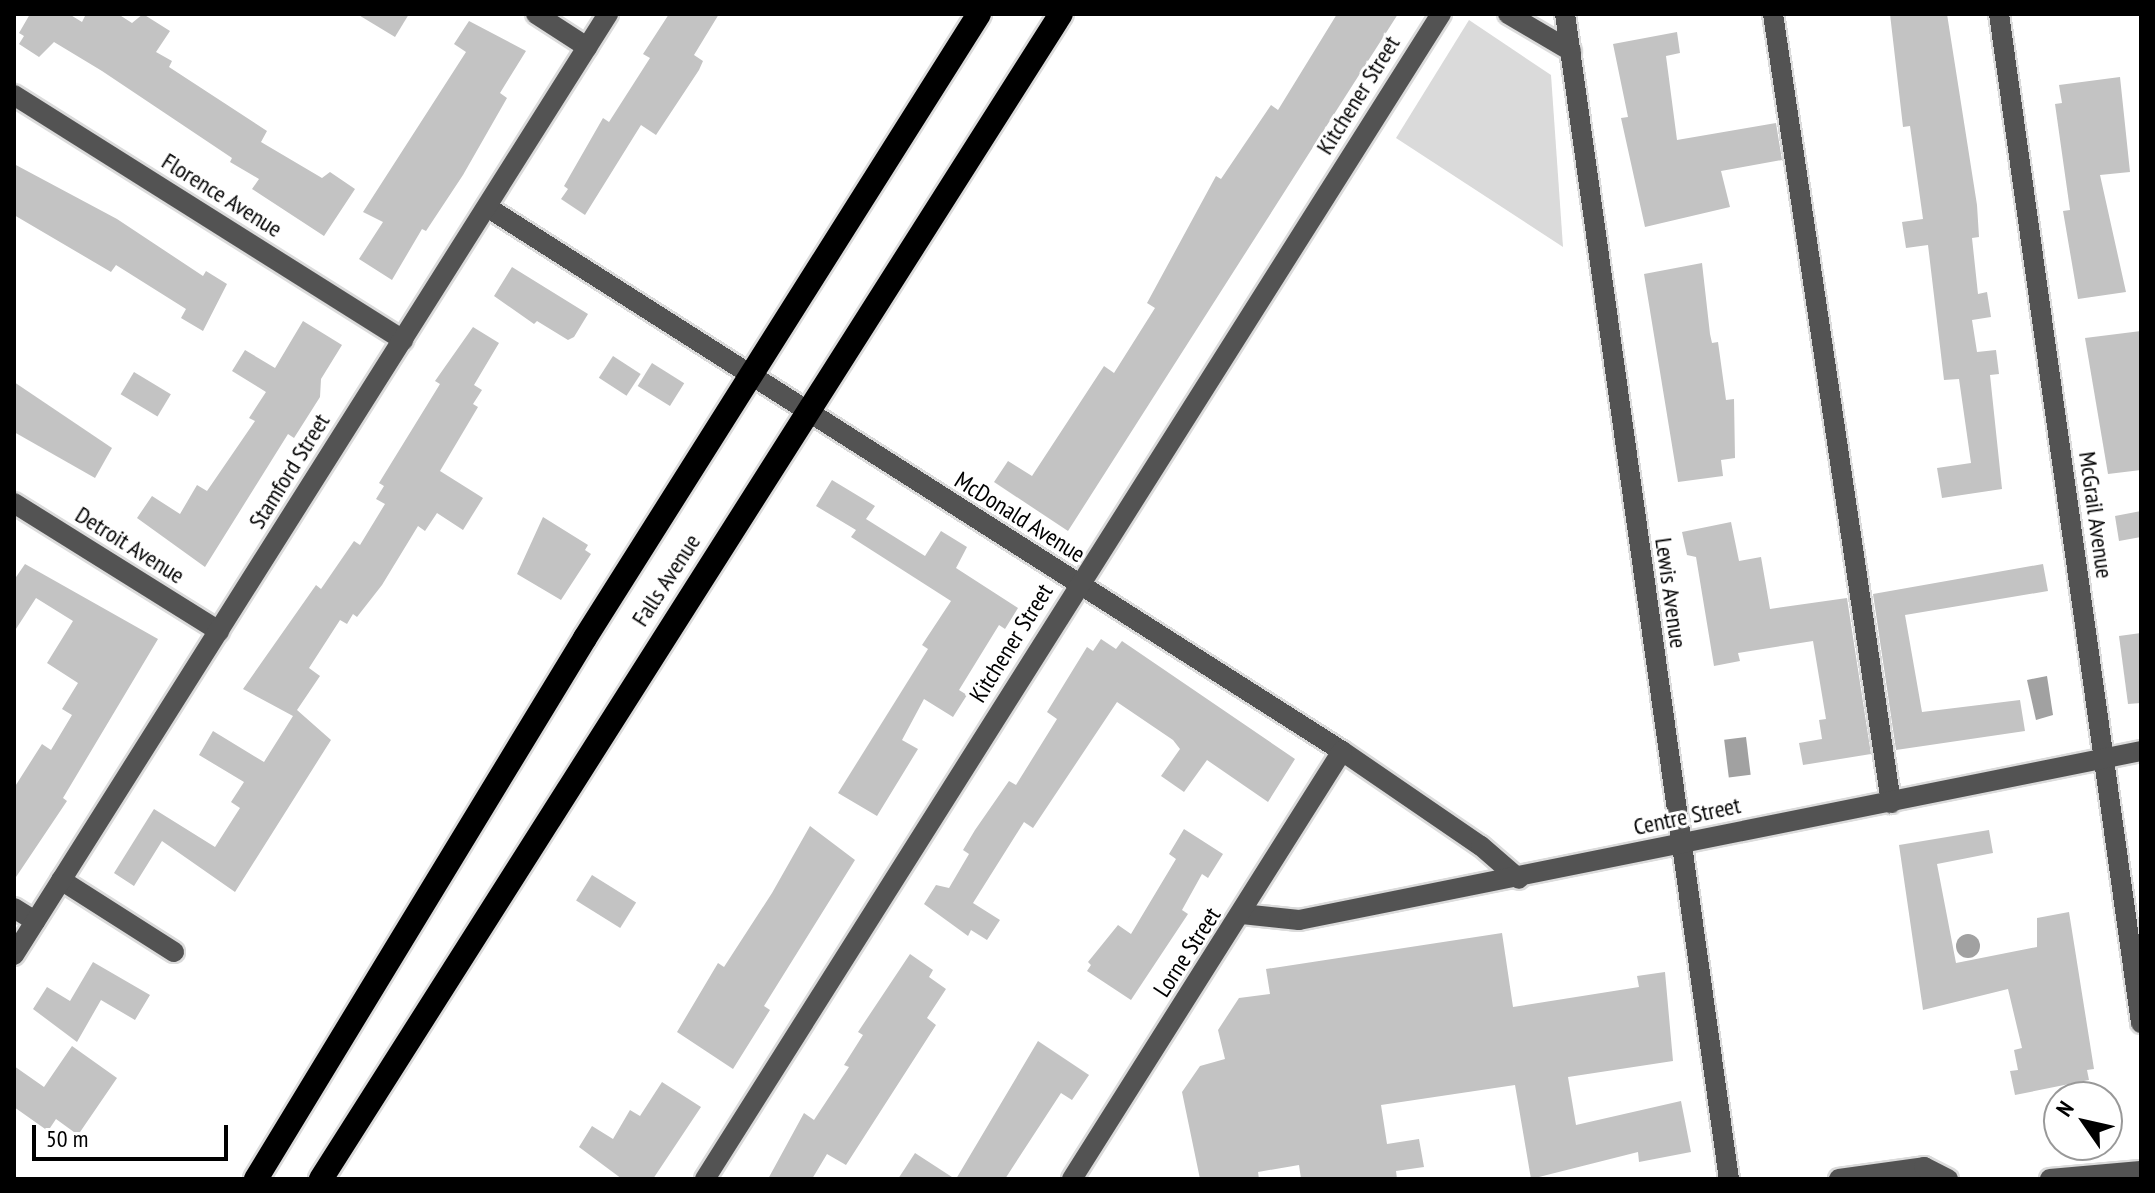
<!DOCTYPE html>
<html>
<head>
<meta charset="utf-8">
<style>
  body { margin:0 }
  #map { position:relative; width:2155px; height:1193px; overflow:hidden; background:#fff; font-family:"PT Sans Narrow",sans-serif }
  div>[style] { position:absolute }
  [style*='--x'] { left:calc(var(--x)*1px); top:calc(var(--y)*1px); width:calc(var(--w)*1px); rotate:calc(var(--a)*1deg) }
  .green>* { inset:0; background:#dadada }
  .water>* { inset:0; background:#a1a1a1; transform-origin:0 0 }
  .round { border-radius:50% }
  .building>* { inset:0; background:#c3c3c3; transform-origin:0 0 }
  .roads { filter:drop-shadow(2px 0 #dbdbdb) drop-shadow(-2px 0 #dbdbdb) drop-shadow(0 2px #dbdbdb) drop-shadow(0 -2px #dbdbdb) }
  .minor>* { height:20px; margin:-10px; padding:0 10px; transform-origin:10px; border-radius:10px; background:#535353 }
  .highway>* { height:24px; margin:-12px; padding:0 12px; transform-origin:12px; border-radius:12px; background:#000 }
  span { translate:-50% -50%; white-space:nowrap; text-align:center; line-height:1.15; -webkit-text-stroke:6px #fff; paint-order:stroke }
  .street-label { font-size:24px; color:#000 }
  .frame { position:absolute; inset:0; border:16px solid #000; pointer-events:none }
  .north { position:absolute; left:2043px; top:1081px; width:80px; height:80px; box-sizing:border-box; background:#fff; border:2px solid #999; border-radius:50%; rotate:304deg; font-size:22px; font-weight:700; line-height:32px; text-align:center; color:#000 }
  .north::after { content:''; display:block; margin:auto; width:28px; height:36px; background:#000; clip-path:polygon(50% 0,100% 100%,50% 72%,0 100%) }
  .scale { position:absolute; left:32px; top:1125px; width:196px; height:36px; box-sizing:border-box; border:4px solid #000; border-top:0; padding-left:10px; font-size:24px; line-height:28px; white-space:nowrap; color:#000; -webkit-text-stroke:6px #fff; paint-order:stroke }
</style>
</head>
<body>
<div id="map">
  <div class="green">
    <div style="clip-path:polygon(1469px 20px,1551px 75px,1563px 247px,1396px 138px)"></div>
  </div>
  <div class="water">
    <div style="clip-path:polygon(2047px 676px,2053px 715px,2036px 720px,2027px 680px)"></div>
    <div style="left:1746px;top:737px;width:38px;height:22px;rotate:83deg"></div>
    <div class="round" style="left:1956px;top:934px;width:24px;height:24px"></div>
  </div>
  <div class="building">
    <div style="clip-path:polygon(30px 14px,69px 14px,82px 22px,86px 14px,118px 14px,132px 23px,143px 14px,170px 31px,156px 52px,172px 61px,169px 67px,267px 131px,261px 142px,322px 178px,330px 172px,355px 189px,324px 236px,252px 189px,259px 179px,230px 162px,232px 158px,102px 71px,54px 42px,39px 57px,19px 44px,24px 36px,19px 33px)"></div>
    <div style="clip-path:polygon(357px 14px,409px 14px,395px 37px)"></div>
    <div style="clip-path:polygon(669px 14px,719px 14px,694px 55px,703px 61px,699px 70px,656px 135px,641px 125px,585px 215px,561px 199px,568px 189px,564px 186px,603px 118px,609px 122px,650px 58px,643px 54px)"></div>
    <div style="clip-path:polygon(1337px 14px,1398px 14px,1068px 531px,994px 482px,1008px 461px,1032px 476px,1104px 366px,1114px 373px,1155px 308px,1147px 303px,1216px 176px,1221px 179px,1271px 105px,1278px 110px)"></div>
    <div style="clip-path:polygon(1890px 14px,1947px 14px,1977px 205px,1979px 237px,1972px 238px,1978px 294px,1987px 292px,1991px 317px,1972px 320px,1977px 352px,1996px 350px,1999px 374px,1990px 375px,2002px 489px,1942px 498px,1937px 468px,1971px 463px,1959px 379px,1944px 380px,1928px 245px,1906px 248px,1902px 222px,1923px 219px,1910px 126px,1903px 127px)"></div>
    <div style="clip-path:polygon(469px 21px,526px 51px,500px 93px,507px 98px,463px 175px,426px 231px,422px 229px,392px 280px,359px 259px,383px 222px,363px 212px,466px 52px,454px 44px)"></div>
    <div style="clip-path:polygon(1677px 32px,1680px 53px,1666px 56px,1677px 140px,1776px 123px,1782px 160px,1721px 171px,1730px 207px,1645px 227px,1621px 118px,1628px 117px,1613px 44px)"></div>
    <div style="clip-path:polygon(2120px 77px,2130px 172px,2100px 175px,2126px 292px,2078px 299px,2063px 211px,2070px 210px,2055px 104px,2062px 103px,2059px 85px)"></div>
    <div style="clip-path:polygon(14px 164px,117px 219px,203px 276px,206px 271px,227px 284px,203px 331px,181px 318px,186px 309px,116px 265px,111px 272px,14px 215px)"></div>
    <div style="clip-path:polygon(1702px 263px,1710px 334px,1712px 343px,1718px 342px,1726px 400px,1734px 399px,1735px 458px,1721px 460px,1723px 476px,1678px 482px,1644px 274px)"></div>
    <div style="clip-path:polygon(512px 267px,588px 314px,574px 337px,568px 340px,537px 321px,534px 324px,494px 296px)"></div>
    <div style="clip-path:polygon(303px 321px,342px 345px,321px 379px,320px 397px,294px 438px,288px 434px,205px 567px,137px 518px,152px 496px,180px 514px,197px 485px,207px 491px,255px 421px,249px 418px,266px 392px,232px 371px,245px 350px,275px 368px)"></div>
    <div style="clip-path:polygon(473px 327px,499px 343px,474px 385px,482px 390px,473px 404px,478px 407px,440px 471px,483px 498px,463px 530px,437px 513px,425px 531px,418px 526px,382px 585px,357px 617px,353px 614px,347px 624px,340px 620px,309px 668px,320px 676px,297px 710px,331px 740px,235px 892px,162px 841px,134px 886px,114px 873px,154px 809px,215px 847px,240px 808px,231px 802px,244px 782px,199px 755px,213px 731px,264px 762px,293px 716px,243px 689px,316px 585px,321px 589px,354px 541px,360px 545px,385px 504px,376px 499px,384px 486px,379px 483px,440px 384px,435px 381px)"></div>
    <div style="clip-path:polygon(2141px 331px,2141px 470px,2108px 474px,2085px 338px)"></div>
    <div style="left:613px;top:356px;width:33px;height:26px;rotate:33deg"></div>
    <div style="left:652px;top:363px;width:38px;height:27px;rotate:32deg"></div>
    <div style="left:134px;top:372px;width:43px;height:26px;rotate:31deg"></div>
    <div style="clip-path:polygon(14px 382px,112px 448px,95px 478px,14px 432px)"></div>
    <div style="clip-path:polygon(832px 480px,875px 506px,866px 519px,925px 556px,941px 531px,967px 547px,956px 568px,1018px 608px,1005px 629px,999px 625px,959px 690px,967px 695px,953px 717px,924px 699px,902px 740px,918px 749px,877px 816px,838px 793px,928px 649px,922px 645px,951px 601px,851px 537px,856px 530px,816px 506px)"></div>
    <div style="clip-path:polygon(2141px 511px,2141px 537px,2119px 541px,2115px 516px)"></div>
    <div style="clip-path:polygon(543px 517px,588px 545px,585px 550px,591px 554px,561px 600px,517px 574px)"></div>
    <div style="clip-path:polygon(1731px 522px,1739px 561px,1761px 557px,1770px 609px,1847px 598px,1871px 754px,1803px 765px,1799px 743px,1822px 739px,1819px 720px,1826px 719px,1813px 641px,1738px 653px,1740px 661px,1714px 666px,1696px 557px,1687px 555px,1682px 532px)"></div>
    <div style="clip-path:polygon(25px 564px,158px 639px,63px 798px,67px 801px,14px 880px,14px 788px,42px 744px,51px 750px,72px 715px,62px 709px,78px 683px,47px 663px,73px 621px,36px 598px,14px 632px,14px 580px)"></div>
    <div style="clip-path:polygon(2043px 564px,2048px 591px,1905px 615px,1922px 712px,2020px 700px,2025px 731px,1896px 750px,1873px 594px)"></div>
    <div style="clip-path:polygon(2141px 633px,2141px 703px,2128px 704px,2119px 636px)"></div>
    <div style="clip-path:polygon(1101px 639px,1116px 649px,1122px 641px,1295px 759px,1268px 802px,1207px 760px,1184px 792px,1161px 776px,1180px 749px,1173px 740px,1117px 702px,1033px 828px,1024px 822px,973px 903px,1000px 920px,987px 940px,971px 930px,968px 936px,924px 904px,936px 885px,949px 888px,969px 854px,963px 850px,975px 830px,1009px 781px,1016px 785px,1057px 719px,1047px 712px,1087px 647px,1093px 651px)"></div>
    <div style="clip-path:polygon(810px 826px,855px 860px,764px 1006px,770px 1010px,733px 1069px,677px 1032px,718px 963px,724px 967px,772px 893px)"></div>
    <div style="clip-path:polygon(1184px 829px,1223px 854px,1208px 878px,1202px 874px,1182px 910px,1188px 914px,1131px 1000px,1087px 971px,1091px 965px,1088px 962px,1118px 925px,1131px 934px,1176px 859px,1169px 854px)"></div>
    <div style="clip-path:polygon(1989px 830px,1993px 853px,1937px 864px,1956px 963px,2037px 947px,2037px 918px,2069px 912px,2094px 1069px,2087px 1070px,2089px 1080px,2015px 1095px,2010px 1071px,2018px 1070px,2014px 1050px,2022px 1048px,2008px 989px,1923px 1010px,1899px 845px)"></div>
    <div style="left:592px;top:875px;width:52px;height:30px;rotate:32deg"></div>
    <div style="clip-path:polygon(1502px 933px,1513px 1007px,1639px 987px,1637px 976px,1665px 972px,1673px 1061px,1568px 1077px,1576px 1125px,1681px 1101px,1691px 1152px,1639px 1162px,1638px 1152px,1531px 1179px,1515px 1085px,1381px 1105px,1387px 1144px,1419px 1139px,1424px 1167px,1396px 1171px,1397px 1179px,1301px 1179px,1299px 1165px,1258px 1172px,1259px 1179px,1200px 1179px,1182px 1092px,1200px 1066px,1225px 1059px,1218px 1030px,1239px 998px,1270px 994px,1266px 969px)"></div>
    <div style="clip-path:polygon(910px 954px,933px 970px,929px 977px,946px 989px,927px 1018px,936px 1025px,846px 1165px,827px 1154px,812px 1179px,768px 1179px,804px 1113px,814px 1120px,849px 1067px,844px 1065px,863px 1035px,858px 1032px)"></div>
    <div style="clip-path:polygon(93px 962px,150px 995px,135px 1020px,101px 1000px,77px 1042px,33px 1009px,47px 987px,70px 1001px)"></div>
    <div style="clip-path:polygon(1038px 1041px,1089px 1075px,1072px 1100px,1061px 1093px,1005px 1179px,956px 1179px)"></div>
    <div style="clip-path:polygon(72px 1046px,117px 1078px,78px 1135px,56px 1119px,48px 1131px,14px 1107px,14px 1066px,44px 1087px)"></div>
    <div style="clip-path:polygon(662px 1082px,701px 1107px,653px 1179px,622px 1179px,579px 1147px,592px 1126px,613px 1139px,630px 1110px,640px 1116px)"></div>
    <div style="clip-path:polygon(915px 1153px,955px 1179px,898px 1179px)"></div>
  </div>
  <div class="roads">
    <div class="minor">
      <div style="--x:536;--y:14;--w:61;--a:32.9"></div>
      <div style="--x:1508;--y:14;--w:73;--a:30.4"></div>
      <div style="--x:1565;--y:14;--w:1176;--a:81.99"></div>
      <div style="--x:1773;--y:14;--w:798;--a:81.49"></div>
      <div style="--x:1999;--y:14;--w:1019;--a:81.99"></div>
      <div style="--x:14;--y:95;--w:460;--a:32.2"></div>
      <div style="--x:487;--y:207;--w:1013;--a:32.47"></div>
      <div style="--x:1342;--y:751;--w:168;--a:34.4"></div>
      <div style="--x:1481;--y:846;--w:50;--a:41"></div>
      <div style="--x:14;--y:503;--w:242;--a:32"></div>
      <div style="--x:61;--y:880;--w:134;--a:32.5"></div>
      <div style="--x:14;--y:908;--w:25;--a:32"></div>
      <div style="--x:1242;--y:914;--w:57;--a:6"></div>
      <div style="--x:1299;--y:920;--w:859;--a:-11.35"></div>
      <div style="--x:14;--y:955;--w:1113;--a:-57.74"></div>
      <div style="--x:705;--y:1179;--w:1378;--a:-57.72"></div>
      <div style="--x:1072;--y:1179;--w:506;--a:-57.75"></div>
      <div style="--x:1839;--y:1179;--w:86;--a:-8"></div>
      <div style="--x:1924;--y:1167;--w:27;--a:27"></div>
      <div style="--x:2050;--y:1179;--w:91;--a:-5"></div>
    </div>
    <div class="highway">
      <div style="--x:256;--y:1179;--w:633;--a:-58.69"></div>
      <div style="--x:585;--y:638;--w:738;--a:-57.73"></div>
      <div style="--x:321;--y:1179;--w:1380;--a:-57.58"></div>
    </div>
  </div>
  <div class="street-label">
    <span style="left:1358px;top:95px;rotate:-58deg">Kitchener Street</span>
    <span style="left:222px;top:195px;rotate:32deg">Florence Avenue</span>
    <span style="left:289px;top:471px;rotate:-58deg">Stamford Street</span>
    <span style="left:2096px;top:515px;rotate:82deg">McGrail Avenue</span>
    <span style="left:1020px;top:517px;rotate:32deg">McDonald Avenue</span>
    <span style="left:130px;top:545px;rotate:32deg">Detroit Avenue</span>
    <span style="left:666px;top:580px;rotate:-57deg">Falls Avenue</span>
    <span style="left:1671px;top:593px;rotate:82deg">Lewis Avenue</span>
    <span style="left:1011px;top:643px;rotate:-58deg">Kitchener Street</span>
    <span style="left:1687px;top:816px;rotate:-12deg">Centre Street</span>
    <span style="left:1187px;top:952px;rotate:-57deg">Lorne Street</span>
  </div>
  <div class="frame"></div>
  <div class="north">N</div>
  <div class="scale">50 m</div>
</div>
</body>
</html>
